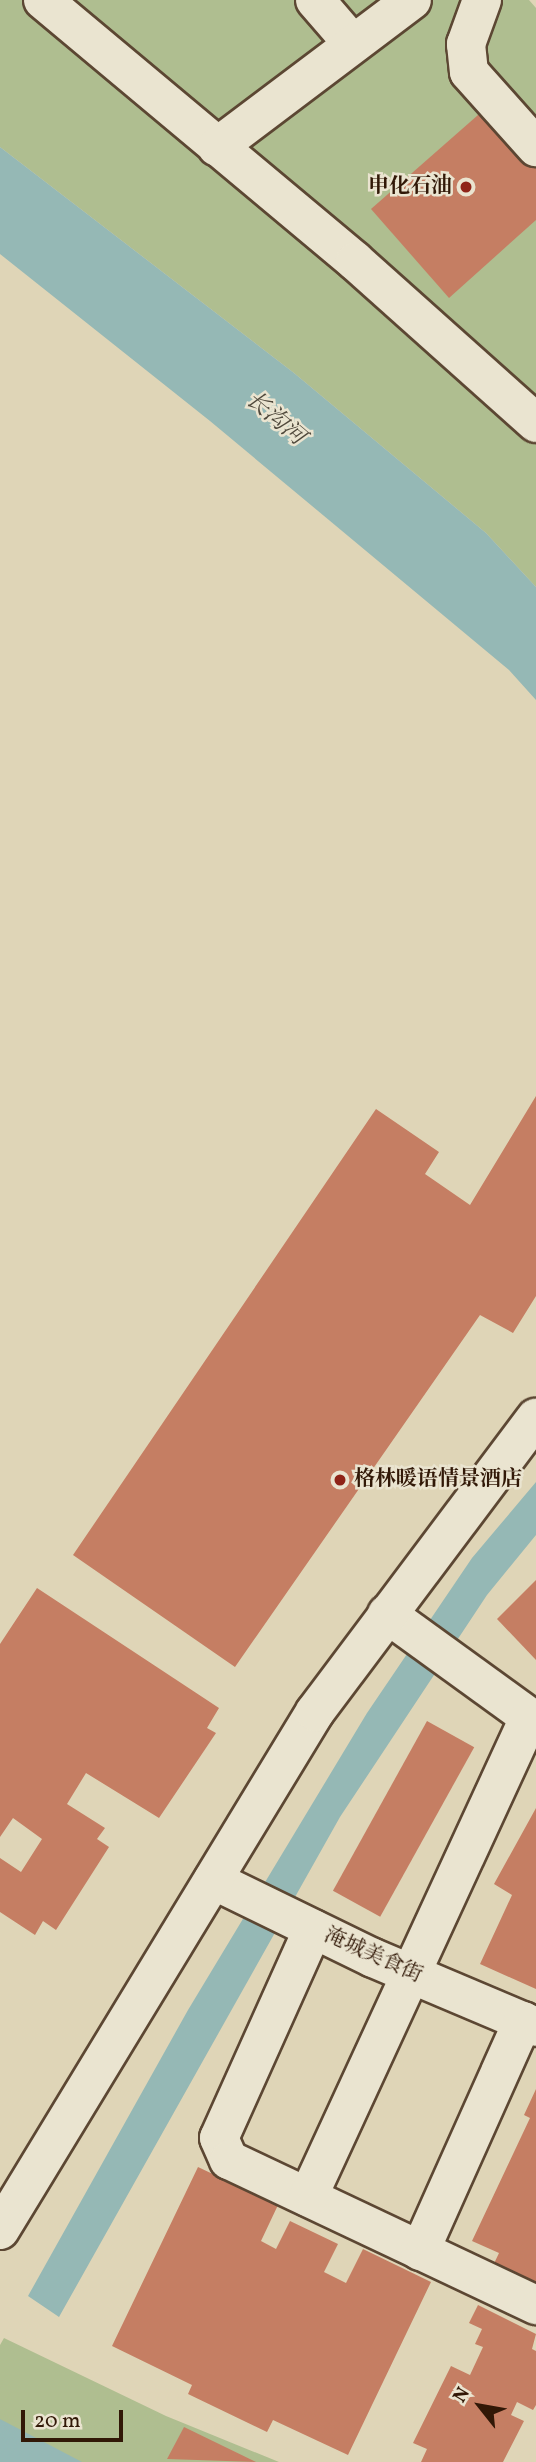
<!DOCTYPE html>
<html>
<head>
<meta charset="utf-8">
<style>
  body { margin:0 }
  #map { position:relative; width:536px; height:2462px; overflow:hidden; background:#dfd5b7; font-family:Vollkorn,"Noto Serif SC",serif }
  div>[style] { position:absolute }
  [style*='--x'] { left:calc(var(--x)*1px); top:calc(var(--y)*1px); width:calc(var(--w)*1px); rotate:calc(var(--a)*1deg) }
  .green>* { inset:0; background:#afbe90 }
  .water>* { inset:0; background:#95b8b5 }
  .building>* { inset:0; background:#c57e63; transform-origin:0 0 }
  .roads { filter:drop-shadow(2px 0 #5c4733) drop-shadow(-2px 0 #5c4733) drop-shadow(0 2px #5c4733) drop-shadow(0 -2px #5c4733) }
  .minor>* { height:38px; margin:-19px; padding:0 19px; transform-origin:19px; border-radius:19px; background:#eae4d0 }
  .dots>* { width:19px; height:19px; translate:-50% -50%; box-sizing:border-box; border:4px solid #eae4d0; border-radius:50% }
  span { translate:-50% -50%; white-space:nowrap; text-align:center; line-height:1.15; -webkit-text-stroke:5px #eae4d0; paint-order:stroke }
  .poi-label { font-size:21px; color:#311807; font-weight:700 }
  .right { translate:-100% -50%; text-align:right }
  .left { translate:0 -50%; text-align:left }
  .street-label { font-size:21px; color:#311807 }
  .water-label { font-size:23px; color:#4f483b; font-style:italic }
  .north { position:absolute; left:445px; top:2371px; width:70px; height:70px; -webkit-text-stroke:5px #eae4d0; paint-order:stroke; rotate:301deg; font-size:19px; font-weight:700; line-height:28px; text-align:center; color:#311807 }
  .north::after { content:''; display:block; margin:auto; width:24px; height:32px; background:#311807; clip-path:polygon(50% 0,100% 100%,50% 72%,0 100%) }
  .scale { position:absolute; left:21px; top:2410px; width:102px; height:32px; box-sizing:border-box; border:4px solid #311807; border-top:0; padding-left:9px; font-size:21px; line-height:24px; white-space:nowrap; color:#311807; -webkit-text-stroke:5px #eae4d0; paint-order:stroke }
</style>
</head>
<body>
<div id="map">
  <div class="green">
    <div style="clip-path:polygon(0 0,529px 0,536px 8px,536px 587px,486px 533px,294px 373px,0 147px)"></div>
    <div style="clip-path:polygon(4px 2338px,166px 2416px,279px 2462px,0 2462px,0 2345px)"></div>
  </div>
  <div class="water">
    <div style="clip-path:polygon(0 147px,294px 373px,486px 533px,536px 587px,536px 700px,509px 670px,210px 421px,0 254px)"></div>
    <div style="clip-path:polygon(536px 1482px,536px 1535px,487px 1595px,340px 1817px,59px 2317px,28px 2296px,188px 2010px,367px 1713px,472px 1558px)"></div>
    <div style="clip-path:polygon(0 2419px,82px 2462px,0 2462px)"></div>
  </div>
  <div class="building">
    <div style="clip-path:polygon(486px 108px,536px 165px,536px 220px,449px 298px,371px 209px)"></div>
    <div style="clip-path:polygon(536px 1096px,536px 1296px,513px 1333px,480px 1315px,235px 1667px,73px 1555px,376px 1109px,439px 1152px,425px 1174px,470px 1205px)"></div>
    <div style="clip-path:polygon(536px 1580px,536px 1660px,497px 1619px)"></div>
    <div style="clip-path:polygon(37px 1588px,219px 1708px,207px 1728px,216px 1733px,159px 1818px,86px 1773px,67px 1804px,105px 1828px,97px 1839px,109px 1847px,56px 1930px,43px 1921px,35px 1935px,0 1912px,0 1858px,21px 1872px,42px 1839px,13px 1818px,0 1837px,0 1644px)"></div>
    <div style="left:427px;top:1721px;width:54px;height:194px;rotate:29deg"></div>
    <div style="clip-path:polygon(536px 1808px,536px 1989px,480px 1964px,512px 1895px,494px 1884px)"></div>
    <div style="clip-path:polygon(536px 2089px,536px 2293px,490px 2272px,499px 2253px,472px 2241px,530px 2118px,524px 2115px)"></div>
    <div style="clip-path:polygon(198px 2167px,278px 2205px,261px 2241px,276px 2249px,290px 2221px,338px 2244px,324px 2272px,346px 2283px,363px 2249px,431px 2282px,348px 2455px,273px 2420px,267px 2432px,188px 2394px,192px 2385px,112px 2346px)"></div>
    <div style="clip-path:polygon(478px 2305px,536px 2334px,532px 2349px,536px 2351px,536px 2405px,533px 2410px,517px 2402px,511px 2415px,524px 2421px,503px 2462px,421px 2462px,427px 2449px,413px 2443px,451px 2366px,470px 2375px,483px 2347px,475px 2344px,482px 2329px,469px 2323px)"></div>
    <div style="clip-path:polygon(184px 2427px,256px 2462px,167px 2459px)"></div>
  </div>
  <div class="roads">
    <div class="minor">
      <div style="--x:43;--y:0;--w:407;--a:39.9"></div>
      <div style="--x:355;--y:261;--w:243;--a:41.8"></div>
      <div style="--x:315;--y:0;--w:58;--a:49.2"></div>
      <div style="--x:482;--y:0;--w:47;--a:110"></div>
      <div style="--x:466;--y:44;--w:28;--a:84"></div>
      <div style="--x:469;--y:72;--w:101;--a:48.2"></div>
      <div style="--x:217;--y:147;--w:244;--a:-37"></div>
      <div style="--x:387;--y:1614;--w:184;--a:35.9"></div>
      <div style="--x:213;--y:1880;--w:178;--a:26"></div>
      <div style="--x:373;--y:1958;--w:177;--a:22.9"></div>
      <div style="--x:313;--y:1929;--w:229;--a:114.2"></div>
      <div style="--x:219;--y:2138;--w:24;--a:66"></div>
      <div style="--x:229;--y:2160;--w:340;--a:25.3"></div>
      <div style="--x:308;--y:2197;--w:528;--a:-65.23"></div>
      <div style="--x:0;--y:2230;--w:606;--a:-58.7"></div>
      <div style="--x:315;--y:1712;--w:368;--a:-53.1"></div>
      <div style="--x:420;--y:2251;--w:252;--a:-65.9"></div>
    </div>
  </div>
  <div class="dots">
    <div style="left:466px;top:187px;background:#8f2418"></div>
    <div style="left:340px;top:1480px;background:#8f2418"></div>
  </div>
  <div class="poi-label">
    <span class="right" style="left:452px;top:187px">申化石油</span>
    <span class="left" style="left:354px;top:1480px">格林暖语情景酒店</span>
  </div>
  <div class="street-label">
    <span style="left:373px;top:1956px;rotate:24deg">淹城美食街</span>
  </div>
  <div class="water-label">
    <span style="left:275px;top:419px;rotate:40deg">长沟河</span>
  </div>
  <div class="north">N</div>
  <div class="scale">20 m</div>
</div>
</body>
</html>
